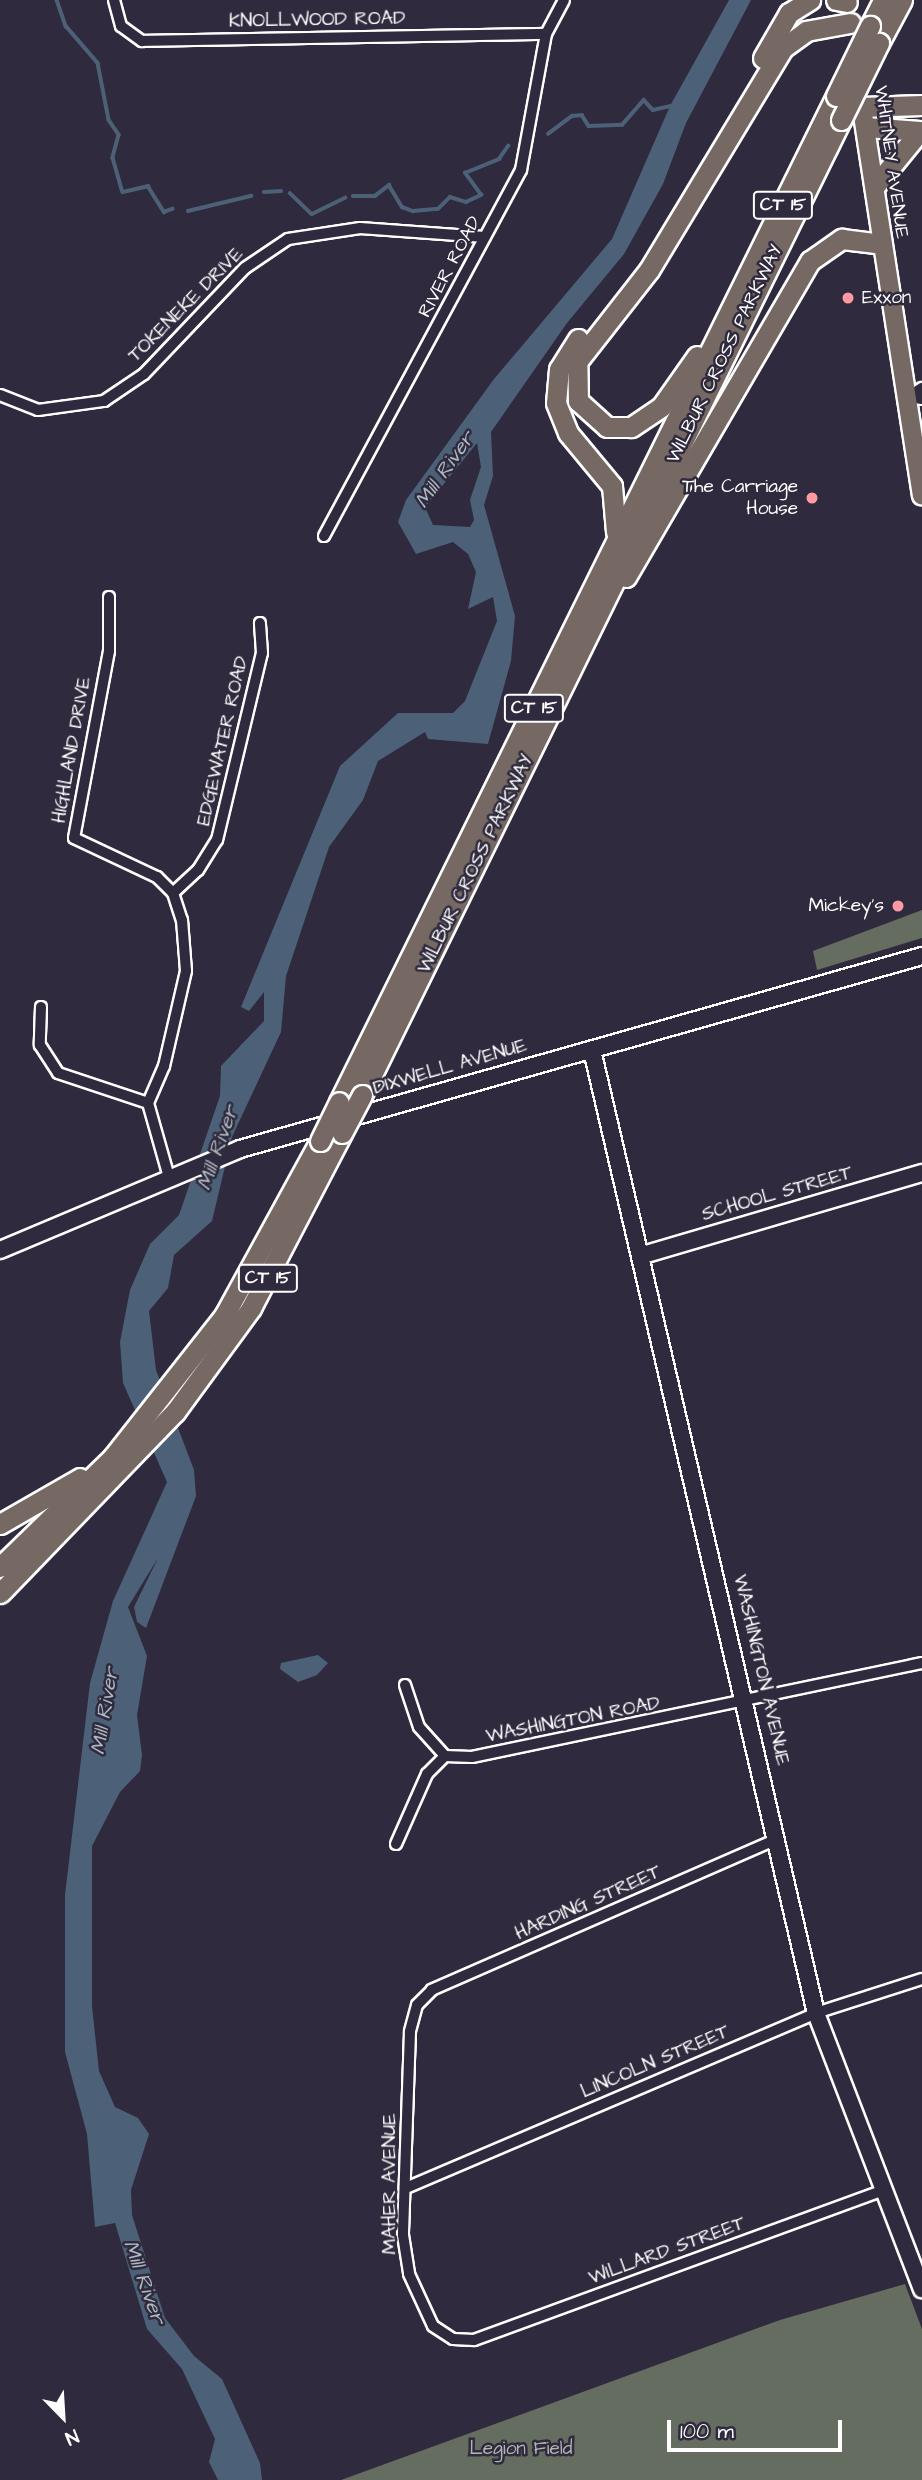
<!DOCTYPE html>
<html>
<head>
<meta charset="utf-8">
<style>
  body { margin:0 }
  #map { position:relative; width:922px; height:2480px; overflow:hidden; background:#2f2a3d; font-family:"Architects Daughter",sans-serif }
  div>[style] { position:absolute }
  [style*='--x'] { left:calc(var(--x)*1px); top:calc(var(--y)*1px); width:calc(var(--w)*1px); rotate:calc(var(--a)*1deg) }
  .green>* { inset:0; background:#656d60 }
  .water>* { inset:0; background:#4c6177 }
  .stream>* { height:3.5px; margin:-1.75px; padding:0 1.75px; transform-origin:1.75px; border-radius:1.75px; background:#4c6177 }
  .roads { filter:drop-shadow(2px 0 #fff) drop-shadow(-2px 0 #fff) drop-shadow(0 2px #fff) drop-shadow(0 -2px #fff) }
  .street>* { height:10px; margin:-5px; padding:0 5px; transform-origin:5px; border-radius:5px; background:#2f2a3d }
  .secondary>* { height:16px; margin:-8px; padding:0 8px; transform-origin:8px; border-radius:8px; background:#2f2a3d }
  .primary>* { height:18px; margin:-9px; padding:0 9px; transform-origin:9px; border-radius:9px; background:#766964 }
  .highway>* { height:19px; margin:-9.5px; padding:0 9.5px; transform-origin:9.5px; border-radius:9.5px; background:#766964 }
  .bridges { filter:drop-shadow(2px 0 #fff) drop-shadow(-2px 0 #fff) drop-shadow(0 2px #fff) drop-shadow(0 -2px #fff) }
  .highway-bridge>* { height:19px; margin:-9.5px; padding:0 9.5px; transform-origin:9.5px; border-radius:9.5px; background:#766964 }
  .dots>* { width:19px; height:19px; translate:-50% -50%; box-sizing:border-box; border:4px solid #2f2a3d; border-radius:50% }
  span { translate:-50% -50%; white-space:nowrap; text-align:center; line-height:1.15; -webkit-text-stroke:5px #2f2a3d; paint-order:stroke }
  .shield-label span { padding:2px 5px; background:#2f2a3d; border:2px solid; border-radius:5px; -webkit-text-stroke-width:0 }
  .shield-label { font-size:18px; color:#fff; font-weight:700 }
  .street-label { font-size:19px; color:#fff }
  .poi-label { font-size:19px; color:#fff }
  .left { translate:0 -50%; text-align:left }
  .right { translate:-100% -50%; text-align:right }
  .park-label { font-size:19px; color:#b2b6b0 }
  .water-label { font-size:21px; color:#aeb8c2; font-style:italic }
  .north { position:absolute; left:28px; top:2382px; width:70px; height:70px; -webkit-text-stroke:5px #2f2a3d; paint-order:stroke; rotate:156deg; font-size:19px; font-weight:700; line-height:28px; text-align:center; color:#fff }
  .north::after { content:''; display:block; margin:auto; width:24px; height:32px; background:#fff; clip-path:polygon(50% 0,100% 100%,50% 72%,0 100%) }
  .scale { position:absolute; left:667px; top:2420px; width:175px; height:32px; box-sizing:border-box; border:4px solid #fff; border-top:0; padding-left:9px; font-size:21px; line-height:24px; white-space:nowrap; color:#fff; -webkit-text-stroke:5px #2f2a3d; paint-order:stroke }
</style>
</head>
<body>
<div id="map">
  <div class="green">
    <div style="clip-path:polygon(922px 910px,922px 938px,817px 970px,813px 951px)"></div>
    <div style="clip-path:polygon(905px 2284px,922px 2329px,922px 2480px,341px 2480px,780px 2320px)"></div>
  </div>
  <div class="water">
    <div style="clip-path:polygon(evenodd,729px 0,751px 0,686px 123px,663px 184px,624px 254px,567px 323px,491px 432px,493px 476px,484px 505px,515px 616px,511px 661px,488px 744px,428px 739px,425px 732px,378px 761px,363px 800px,329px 847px,286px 976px,281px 1032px,232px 1137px,212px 1221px,174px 1255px,168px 1288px,149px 1311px,156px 1370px,194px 1470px,196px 1496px,146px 1628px,137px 1622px,134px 1607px,158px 1558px,128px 1607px,147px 1656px,137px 1715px,142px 1755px,140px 1771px,120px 1792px,92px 1846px,92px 2006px,99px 2071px,115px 2107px,138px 2118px,149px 2134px,131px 2190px,132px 2215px,165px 2318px,194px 2356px,222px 2379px,260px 2463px,262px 2480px,218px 2480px,209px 2462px,215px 2439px,182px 2369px,147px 2329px,115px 2223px,95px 2227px,87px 2134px,65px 2052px,65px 1895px,90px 1683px,113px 1601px,167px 1482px,123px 1383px,120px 1342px,130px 1290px,150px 1244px,179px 1215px,220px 1096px,221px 1066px,264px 1021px,264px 992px,249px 1011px,241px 1007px,340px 766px,398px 713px,453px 713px,465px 701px,497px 621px,493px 597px,468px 609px,476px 572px,468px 554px,453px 542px,416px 554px,398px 522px,406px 500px,494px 379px,612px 239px,670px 106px,729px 0,477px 443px,481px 467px,470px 500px,474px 520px,470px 527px,433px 525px,425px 507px,477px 443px)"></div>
    <div style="clip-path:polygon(318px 1655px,328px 1663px,317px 1675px,298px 1682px,280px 1669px,281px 1663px)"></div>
  </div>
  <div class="stream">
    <div style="--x:57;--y:0;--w:28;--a:71"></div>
    <div style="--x:66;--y:26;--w:49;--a:49.1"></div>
    <div style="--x:98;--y:63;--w:58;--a:79.1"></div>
    <div style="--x:109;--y:120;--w:18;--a:56"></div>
    <div style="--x:119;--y:135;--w:24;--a:105"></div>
    <div style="--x:113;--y:158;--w:35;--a:74"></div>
    <div style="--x:123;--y:192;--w:26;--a:-13"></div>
    <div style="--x:148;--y:186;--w:31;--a:58"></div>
    <div style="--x:164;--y:212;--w:9;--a:-21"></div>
    <div style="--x:548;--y:134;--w:30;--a:-37"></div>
    <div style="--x:572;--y:116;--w:10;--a:-6"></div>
    <div style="--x:582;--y:115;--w:13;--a:58"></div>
    <div style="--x:589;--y:126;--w:33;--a:-2"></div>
    <div style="--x:622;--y:125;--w:33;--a:-49"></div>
    <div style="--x:644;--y:100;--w:13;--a:48"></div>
    <div style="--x:653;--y:110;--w:18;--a:-13"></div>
    <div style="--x:264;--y:192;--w:17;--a:-3"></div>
    <div style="--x:290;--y:193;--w:30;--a:44"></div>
    <div style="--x:312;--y:214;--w:37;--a:-26"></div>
    <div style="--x:353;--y:196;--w:22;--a:0"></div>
    <div style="--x:375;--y:196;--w:18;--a:-38"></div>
    <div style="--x:389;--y:185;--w:26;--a:59"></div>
    <div style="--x:402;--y:207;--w:12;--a:20"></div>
    <div style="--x:413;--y:211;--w:25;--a:-5"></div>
    <div style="--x:438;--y:209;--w:17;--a:-45"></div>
    <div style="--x:450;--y:197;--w:17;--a:17"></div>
    <div style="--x:466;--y:202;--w:17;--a:-25"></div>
    <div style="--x:481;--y:195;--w:27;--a:-126"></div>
    <div style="--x:465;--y:173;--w:37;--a:-22"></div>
    <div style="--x:499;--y:159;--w:16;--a:-55"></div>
    <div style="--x:188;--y:211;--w:65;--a:-13.4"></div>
  </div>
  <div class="roads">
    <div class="street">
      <div style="--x:114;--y:0;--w:27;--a:75"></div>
      <div style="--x:121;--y:26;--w:26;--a:36"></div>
      <div style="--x:142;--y:41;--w:404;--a:-1"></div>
      <div style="--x:0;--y:395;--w:41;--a:21.5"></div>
      <div style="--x:38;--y:410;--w:67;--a:-7.8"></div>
      <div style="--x:104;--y:401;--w:48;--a:-34"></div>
      <div style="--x:144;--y:374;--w:146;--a:-46.4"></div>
      <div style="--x:245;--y:268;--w:52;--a:-34"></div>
      <div style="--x:288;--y:239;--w:73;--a:-8.7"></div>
      <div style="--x:360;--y:228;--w:125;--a:4.1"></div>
      <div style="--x:908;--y:397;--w:17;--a:-33"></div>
      <div style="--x:908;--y:397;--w:14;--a:8"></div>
      <div style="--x:324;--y:536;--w:416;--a:-61.7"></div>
      <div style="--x:521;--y:170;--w:138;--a:-79.6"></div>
      <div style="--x:546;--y:34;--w:38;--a:-62"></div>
      <div style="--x:109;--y:597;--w:54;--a:90"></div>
      <div style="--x:109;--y:651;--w:190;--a:100.6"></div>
      <div style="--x:74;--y:838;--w:92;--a:25.2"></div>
      <div style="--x:157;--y:877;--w:23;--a:45"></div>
      <div style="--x:173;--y:893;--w:28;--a:72"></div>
      <div style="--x:182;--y:920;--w:51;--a:85.5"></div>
      <div style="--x:186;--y:971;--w:98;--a:103"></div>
      <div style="--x:164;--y:1066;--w:40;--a:113.4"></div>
      <div style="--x:148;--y:1103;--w:77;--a:74.2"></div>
      <div style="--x:173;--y:893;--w:34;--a:-43"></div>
      <div style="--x:198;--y:870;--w:36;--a:-58"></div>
      <div style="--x:217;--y:840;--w:192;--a:-76.5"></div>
      <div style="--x:262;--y:653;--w:30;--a:-94"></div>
      <div style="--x:41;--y:1007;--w:38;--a:92"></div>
      <div style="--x:40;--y:1045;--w:33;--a:57"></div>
      <div style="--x:58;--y:1073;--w:95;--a:18.4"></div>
      <div style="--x:405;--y:1685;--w:44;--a:71.6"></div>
      <div style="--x:419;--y:1727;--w:39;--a:48"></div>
      <div style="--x:445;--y:1756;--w:27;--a:2"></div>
      <div style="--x:472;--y:1757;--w:460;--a:-11.8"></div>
      <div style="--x:777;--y:1839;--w:377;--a:156.4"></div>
      <div style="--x:432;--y:1990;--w:21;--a:135"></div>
      <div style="--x:417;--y:2005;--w:28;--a:105"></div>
      <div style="--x:410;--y:2032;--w:203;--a:92"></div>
      <div style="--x:403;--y:2235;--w:39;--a:81"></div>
      <div style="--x:409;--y:2274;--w:57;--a:65.2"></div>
      <div style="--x:433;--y:2326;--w:24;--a:33"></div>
      <div style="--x:453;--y:2339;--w:21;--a:3"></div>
      <div style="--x:474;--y:2340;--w:437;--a:-20.1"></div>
      <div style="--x:396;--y:1844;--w:77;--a:-66.1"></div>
      <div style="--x:427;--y:1774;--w:25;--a:-45"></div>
      <div style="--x:406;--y:2188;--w:446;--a:-23.1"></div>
      <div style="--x:816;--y:2013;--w:111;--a:-17.8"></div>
    </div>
    <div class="secondary">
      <div style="--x:592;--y:1050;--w:989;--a:76.91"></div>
      <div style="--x:816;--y:2013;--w:296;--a:69"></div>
      <div style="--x:0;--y:1250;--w:260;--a:-22.8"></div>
      <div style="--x:240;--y:1149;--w:709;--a:-15.8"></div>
      <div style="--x:643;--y:1255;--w:291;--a:-16.4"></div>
    </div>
    <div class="primary">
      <div style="--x:863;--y:115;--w:385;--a:81.2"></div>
    </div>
    <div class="highway">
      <div style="--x:836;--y:0;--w:11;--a:10"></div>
      <div style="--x:870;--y:26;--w:29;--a:-63"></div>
      <div style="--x:879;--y:43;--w:49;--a:-61.9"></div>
      <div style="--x:763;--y:58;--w:52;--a:-60"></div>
      <div style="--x:789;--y:13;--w:25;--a:-32"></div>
      <div style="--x:861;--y:107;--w:61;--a:-1.9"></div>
      <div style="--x:866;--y:127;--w:54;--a:4.2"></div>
      <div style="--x:875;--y:186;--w:70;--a:-50.8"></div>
      <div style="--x:578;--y:339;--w:36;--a:122"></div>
      <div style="--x:559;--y:369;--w:34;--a:95"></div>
      <div style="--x:556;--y:403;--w:32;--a:68"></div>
      <div style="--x:568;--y:433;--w:69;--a:50.3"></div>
      <div style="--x:612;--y:486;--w:46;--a:85"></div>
      <div style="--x:697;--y:356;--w:62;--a:125.2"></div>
      <div style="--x:661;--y:407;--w:36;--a:146"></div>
      <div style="--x:631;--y:427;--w:24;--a:180"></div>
      <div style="--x:607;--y:427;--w:39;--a:-138"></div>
      <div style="--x:578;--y:401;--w:39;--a:-91"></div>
      <div style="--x:577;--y:362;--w:117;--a:-52"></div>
      <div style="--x:649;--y:270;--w:259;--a:-58.9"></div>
      <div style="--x:783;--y:48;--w:29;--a:-36"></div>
      <div style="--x:806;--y:31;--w:45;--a:-10.3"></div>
      <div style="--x:626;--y:577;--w:366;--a:-59.8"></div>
      <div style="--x:810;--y:261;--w:39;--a:-35"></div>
      <div style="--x:842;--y:239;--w:40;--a:7.1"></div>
      <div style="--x:362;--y:1095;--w:1086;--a:-63.84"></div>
      <div style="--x:339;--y:1102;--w:1122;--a:-63.71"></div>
      <div style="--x:0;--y:1524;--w:92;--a:-29.9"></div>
      <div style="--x:0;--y:1567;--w:158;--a:-44.2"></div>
      <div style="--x:113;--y:1457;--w:179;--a:-51.8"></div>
      <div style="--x:224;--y:1316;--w:200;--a:-61.3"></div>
      <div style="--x:0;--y:1593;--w:252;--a:-46"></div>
      <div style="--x:175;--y:1412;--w:129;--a:-53.8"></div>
      <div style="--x:251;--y:1308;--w:197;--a:-62.5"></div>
    </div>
  </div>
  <div class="bridges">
    <div class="highway-bridge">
      <div style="--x:836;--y:96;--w:78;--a:-64.1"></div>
      <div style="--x:841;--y:120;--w:86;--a:-63.7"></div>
      <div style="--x:342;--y:1133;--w:43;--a:-62.2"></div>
      <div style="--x:320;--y:1141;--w:43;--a:-64"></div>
    </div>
  </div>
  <div class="dots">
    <div style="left:848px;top:298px;background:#ff9aa2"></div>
    <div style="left:812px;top:498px;background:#ff9aa2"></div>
    <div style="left:898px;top:906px;background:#ff9aa2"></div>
  </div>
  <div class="shield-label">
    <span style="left:783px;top:205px">CT 15</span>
    <span style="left:534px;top:708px">CT 15</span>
    <span style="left:268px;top:1278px">CT 15</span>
  </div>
  <div class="street-label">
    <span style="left:317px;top:20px;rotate:-1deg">KNOLLWOOD ROAD</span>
    <span style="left:891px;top:162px;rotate:82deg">WHITNEY AVENUE</span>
    <span style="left:450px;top:267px;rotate:-62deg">RIVER ROAD</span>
    <span style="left:186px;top:305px;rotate:-45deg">TOKENEKE DRIVE</span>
    <span style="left:725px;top:354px;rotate:-64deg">WILBUR CROSS PARKWAY</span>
    <span style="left:223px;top:741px;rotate:-77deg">EDGEWATER ROAD</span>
    <span style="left:72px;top:750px;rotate:-80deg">HIGHLAND DRIVE</span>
    <span style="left:476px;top:864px;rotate:-64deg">WILBUR CROSS PARKWAY</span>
    <span style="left:450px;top:1067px;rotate:-16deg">DIXWELL AVENUE</span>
    <span style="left:777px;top:1194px;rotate:-16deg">SCHOOL STREET</span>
    <span style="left:761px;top:1670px;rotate:77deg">WASHINGTON AVENUE</span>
    <span style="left:573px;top:1720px;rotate:-11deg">WASHINGTON ROAD</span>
    <span style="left:588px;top:1903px;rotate:-24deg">HARDING STREET</span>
    <span style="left:655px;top:2062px;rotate:-23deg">LINCOLN STREET</span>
    <span style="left:390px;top:2184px;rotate:-90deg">MAHER AVENUE</span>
    <span style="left:667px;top:2251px;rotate:-20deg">WILLARD STREET</span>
  </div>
  <div class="poi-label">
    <span class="left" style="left:862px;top:298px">Exxon</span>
    <span class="right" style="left:798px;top:498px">The Carriage<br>House</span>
    <span class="right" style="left:884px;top:906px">Mickey’s</span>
  </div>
  <div class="park-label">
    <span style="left:521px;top:2449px">Legion Field</span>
  </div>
  <div class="water-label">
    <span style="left:445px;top:470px;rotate:-55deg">Mill River</span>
    <span style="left:218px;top:1148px;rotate:-71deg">Mill River</span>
    <span style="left:105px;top:1711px;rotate:-81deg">Mill River</span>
    <span style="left:144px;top:2282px;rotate:70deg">Mill River</span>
  </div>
  <div class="north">N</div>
  <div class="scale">100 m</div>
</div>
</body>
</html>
